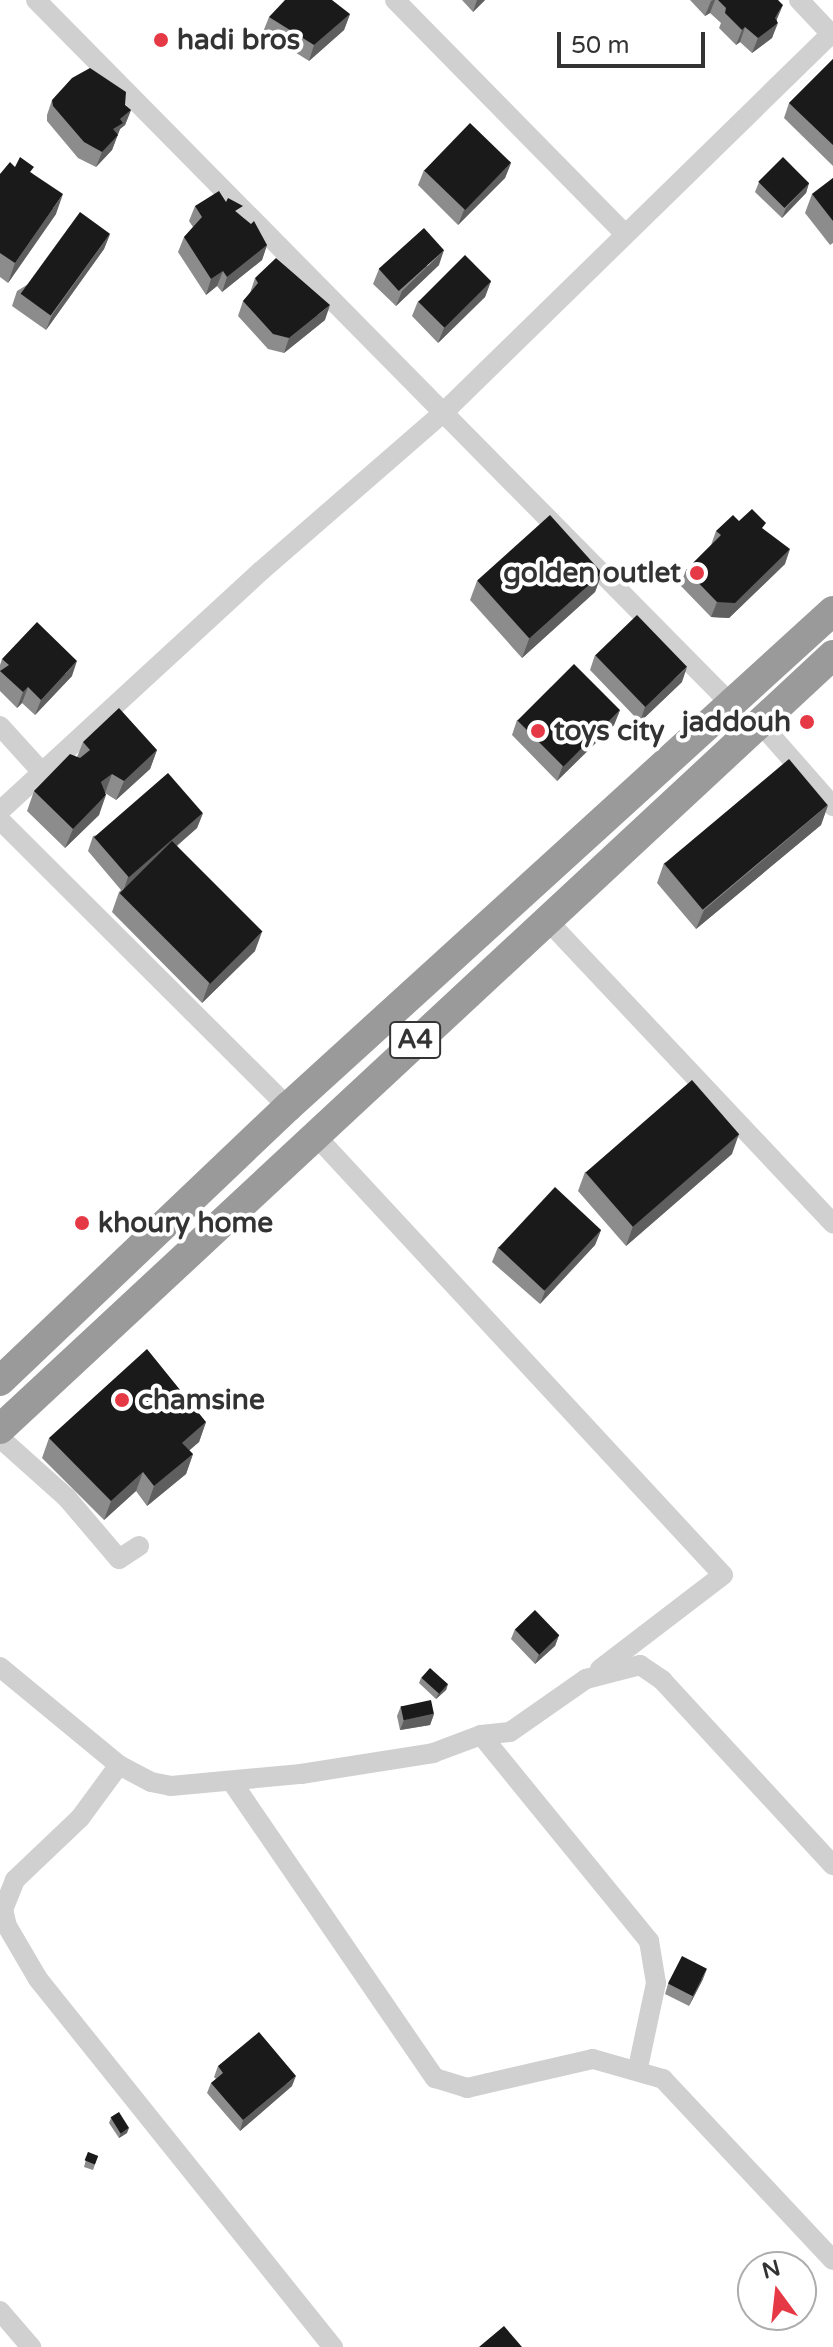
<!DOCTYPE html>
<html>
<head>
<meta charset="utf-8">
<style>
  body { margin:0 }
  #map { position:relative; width:833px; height:2347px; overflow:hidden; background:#fff; font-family:"Varela Round",sans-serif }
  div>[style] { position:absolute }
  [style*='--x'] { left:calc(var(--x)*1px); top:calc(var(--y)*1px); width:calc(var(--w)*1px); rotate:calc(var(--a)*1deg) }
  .minor>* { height:20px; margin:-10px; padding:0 10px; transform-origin:10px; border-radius:10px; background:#d0d0d0 }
  .highway>* { height:30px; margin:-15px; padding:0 15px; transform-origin:15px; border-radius:15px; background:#9a9a9a }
  .wall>* { inset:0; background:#8c8c8c }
  .shaded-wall>* { inset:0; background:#5f5f5f }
  .building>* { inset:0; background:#1a1a1a; transform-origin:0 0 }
  .dots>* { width:22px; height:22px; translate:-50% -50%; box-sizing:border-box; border:4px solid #fff; border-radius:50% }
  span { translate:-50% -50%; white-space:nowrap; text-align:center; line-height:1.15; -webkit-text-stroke:8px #fff; paint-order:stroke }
  .shield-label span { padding:2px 6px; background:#fff; border:2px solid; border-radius:6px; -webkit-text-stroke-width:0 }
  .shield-label { font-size:26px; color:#333; font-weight:700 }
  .poi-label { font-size:28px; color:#333; font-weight:700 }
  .left { translate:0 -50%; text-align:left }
  .right { translate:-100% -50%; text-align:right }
  .north { position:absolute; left:737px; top:2251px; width:80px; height:80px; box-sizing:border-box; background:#fff; border:2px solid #adadad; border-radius:50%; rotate:345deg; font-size:22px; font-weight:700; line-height:32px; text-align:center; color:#333 }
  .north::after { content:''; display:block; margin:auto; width:28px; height:36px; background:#e63946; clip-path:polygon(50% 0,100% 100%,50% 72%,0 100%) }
  .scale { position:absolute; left:557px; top:32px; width:148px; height:36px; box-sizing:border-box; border:4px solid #333; border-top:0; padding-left:10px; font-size:24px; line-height:28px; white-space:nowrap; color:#333; -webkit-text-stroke:6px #fff; paint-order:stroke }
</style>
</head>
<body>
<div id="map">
  <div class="minor">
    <div style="--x:36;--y:0;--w:989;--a:45.37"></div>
    <div style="--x:395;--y:0;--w:325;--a:45.5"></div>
    <div style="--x:799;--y:0;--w:50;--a:46.6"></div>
    <div style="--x:760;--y:723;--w:111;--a:48.7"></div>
    <div style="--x:0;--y:726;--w:59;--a:47.7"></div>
    <div style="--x:0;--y:811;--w:355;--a:-42.6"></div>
    <div style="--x:261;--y:571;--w:242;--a:-41"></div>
    <div style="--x:444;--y:412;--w:541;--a:-44.33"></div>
    <div style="--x:0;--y:820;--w:407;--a:44.9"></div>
    <div style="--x:547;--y:920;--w:417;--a:46.7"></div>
    <div style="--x:315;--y:1135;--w:600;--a:47.16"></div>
    <div style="--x:723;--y:1575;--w:155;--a:142.6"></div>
    <div style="--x:0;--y:1438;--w:90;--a:41.8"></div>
    <div style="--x:67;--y:1498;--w:80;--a:49.6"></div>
    <div style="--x:119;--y:1559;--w:24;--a:-33"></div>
    <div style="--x:0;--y:1667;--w:154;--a:39.5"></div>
    <div style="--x:119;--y:1765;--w:36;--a:28"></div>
    <div style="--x:151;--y:1782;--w:20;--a:11"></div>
    <div style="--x:171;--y:1786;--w:131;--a:-5.3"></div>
    <div style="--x:301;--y:1774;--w:134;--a:-9"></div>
    <div style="--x:433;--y:1753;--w:51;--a:-20.6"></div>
    <div style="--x:481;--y:1735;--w:29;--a:-6"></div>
    <div style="--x:510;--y:1732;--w:93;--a:-34.9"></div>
    <div style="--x:586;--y:1679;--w:56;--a:-14.5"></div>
    <div style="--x:640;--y:1665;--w:27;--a:34"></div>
    <div style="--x:662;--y:1680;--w:252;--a:47.3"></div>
    <div style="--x:481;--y:1735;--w:266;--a:50.8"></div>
    <div style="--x:649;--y:1941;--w:43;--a:80.5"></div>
    <div style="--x:656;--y:1983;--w:87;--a:102"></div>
    <div style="--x:119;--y:1765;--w:66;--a:126.3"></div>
    <div style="--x:80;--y:1818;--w:90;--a:136.4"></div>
    <div style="--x:15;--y:1880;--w:31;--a:112"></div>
    <div style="--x:3;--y:1909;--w:17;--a:77"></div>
    <div style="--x:7;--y:1926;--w:61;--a:59.7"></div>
    <div style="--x:38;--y:1979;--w:472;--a:51.3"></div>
    <div style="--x:232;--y:1782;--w:359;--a:55.6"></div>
    <div style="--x:435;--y:2078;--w:34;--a:17"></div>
    <div style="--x:467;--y:2088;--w:129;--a:-13"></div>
    <div style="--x:593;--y:2059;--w:73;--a:15.9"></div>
    <div style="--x:663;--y:2079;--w:248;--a:46.8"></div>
    <div style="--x:0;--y:2311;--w:48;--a:49.3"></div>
  </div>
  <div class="highway">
    <div style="--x:0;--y:1381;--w:398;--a:-43.6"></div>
    <div style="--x:288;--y:1107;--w:737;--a:-42.31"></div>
    <div style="--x:0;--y:1429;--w:1137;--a:-42.9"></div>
  </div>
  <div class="wall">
    <div style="clip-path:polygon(462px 0,485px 0,473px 12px)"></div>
    <div style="clip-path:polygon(690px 0,778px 0,777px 21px,772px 38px,752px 53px,740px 42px,736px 45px,719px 28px,721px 23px,710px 13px,705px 16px)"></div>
    <div style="clip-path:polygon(350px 14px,344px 30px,309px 61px,263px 32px,269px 17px)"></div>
    <div style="clip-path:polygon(833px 59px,833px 166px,784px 118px,789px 103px)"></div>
    <div style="clip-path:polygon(52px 100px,125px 105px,131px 110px,125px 125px,120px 129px,112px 150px,96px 167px,78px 158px,47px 121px,47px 115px)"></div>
    <div style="clip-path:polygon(511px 163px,505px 178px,458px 225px,418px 185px,424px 170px)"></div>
    <div style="clip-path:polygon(15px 167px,32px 173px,56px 214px,8px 283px,0 277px,0 174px)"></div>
    <div style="clip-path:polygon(833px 178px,833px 243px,830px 245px,805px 213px,812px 194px)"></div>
    <div style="clip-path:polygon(759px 182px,809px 183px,806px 193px,782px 218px,755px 192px)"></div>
    <div style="clip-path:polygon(226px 202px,240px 215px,267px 245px,262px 260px,222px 292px,217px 286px,206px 295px,178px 252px,184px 237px,193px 227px,189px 221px,195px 206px)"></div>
    <div style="clip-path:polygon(110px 234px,104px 249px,46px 330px,12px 306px,17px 291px)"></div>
    <div style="clip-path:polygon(439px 265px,396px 306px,373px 284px,379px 269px)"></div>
    <div style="clip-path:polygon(255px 278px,325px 320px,284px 353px,268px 349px,238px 316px,243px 301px,250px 293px)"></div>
    <div style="clip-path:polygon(491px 281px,485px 297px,438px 343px,412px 316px,418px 301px)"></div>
    <div style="clip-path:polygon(739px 521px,764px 530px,785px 564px,729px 618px,711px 617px,680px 585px,686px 570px,711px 545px,716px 531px)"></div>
    <div style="clip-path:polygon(602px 573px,595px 592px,522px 658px,470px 600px,477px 581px)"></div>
    <div style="clip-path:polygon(595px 655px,682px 682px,640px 722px,590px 670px)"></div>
    <div style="clip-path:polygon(2px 659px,72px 676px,35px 715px,22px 703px,17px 708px,0 691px,0 665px)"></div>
    <div style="clip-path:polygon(620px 710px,614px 725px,557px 781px,512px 735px,517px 720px)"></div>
    <div style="clip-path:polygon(83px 742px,157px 750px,150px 769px,116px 800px,105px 793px,99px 815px,65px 848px,27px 811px,34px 791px,77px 757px)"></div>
    <div style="clip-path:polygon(828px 805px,821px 825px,696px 929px,657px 883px,664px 863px)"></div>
    <div style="clip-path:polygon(203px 813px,197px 828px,177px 846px,255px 951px,202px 1003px,112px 912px,119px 892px,121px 890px,88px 851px,93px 836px)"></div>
    <div style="clip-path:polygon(732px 1154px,626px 1246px,578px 1191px,585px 1172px)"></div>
    <div style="clip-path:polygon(601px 1230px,595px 1245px,540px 1304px,492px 1262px,498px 1247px)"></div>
    <div style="clip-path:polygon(206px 1422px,199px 1442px,189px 1450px,193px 1454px,186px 1474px,147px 1506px,136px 1491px,104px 1520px,42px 1458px,49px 1438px)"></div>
    <div style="clip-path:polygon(515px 1629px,559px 1635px,555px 1646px,535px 1664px,511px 1639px)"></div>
    <div style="clip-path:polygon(421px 1678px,448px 1684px,446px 1690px,436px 1699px,419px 1683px)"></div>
    <div style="clip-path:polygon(401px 1706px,434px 1714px,430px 1725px,400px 1730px,397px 1716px)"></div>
    <div style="clip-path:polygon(703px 1979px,689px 2006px,665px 1994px,668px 1984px)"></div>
    <div style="clip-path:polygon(218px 2066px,292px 2086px,240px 2131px,207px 2093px,211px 2083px,216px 2079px,214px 2077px)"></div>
    <div style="clip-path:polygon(111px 2118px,127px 2133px,119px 2138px,109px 2123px)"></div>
    <div style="clip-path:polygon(88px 2152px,98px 2156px,93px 2170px,84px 2167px)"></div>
  </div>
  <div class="shaded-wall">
    <div style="clip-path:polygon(477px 0,485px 0,473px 12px)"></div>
    <div style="clip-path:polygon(713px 0,715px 0,710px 13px,705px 16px,711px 1px)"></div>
    <div style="clip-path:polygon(783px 5px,774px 26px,778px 23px,772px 38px,752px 53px,758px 38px,775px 18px)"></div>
    <div style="clip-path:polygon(350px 14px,344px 30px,309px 61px,314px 45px)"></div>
    <div style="clip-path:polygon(745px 27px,740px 42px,736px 45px,742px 30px)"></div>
    <div style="clip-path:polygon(131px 110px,125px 125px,120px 129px,112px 150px,96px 167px,102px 152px,113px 129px,120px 119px)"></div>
    <div style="clip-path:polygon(511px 163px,505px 178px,458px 225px,464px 210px)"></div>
    <div style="clip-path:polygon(809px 183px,806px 193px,782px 218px,786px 208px)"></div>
    <div style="clip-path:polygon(63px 194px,56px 214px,8px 283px,15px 263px)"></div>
    <div style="clip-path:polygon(110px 234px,104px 249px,46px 330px,52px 315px)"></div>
    <div style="clip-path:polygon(267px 245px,262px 260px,222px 292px,227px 277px)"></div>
    <div style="clip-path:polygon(444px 250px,439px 265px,396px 306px,402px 291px)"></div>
    <div style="clip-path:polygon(223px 271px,217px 286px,206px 295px,211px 279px)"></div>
    <div style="clip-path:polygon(491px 281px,485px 297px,438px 343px,444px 328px)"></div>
    <div style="clip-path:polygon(330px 305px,325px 320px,284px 353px,289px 338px)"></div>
    <div style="clip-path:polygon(790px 549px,785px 564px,729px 618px,711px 617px,717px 602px)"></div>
    <div style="clip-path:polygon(602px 573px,595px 592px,522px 658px,529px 639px)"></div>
    <div style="clip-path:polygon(77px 661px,72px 676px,35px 715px,41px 700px)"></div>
    <div style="clip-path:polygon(687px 667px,682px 682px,640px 722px,645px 707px)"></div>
    <div style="clip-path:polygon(28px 687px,22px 703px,17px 708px,23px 692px)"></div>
    <div style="clip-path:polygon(620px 710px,614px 725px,557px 781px,563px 765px)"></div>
    <div style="clip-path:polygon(157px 750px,150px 769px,116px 800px,124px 781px)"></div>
    <div style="clip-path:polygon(112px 774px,105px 793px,101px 782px)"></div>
    <div style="clip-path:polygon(106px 795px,99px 815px,65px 848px,73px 829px)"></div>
    <div style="clip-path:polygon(828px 805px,821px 825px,696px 929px,704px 910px)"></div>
    <div style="clip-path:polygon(203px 813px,197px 828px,123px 892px,128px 877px)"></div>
    <div style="clip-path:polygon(262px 932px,255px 951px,202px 1003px,209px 983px)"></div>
    <div style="clip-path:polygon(739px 1134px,732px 1154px,626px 1246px,633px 1226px)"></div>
    <div style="clip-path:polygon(601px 1230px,595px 1245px,540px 1304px,546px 1289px)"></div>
    <div style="clip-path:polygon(206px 1422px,199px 1442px,175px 1463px,182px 1443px)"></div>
    <div style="clip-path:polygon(193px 1454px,186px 1474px,147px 1506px,154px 1486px)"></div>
    <div style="clip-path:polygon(143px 1472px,136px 1491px,104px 1520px,111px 1501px)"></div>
    <div style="clip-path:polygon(559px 1635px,555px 1646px,535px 1664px,539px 1654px)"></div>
    <div style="clip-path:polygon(448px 1684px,446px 1690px,436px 1699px,438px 1694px)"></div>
    <div style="clip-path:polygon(434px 1714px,430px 1725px,400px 1730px,404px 1720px)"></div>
    <div style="clip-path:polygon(707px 1969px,703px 1979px,689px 2006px,693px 1996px)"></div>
    <div style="clip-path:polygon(296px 2076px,292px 2086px,240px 2131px,243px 2120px)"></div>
    <div style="clip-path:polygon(129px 2128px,127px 2133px,119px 2138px,121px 2133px)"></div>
  </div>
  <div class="building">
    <div style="clip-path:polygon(285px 0,332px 0,350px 14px,314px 45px,269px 17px)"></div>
    <div style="clip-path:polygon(718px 0,778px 0,783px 5px,775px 18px,778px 23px,758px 38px,745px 27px,742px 30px,725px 13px,726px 8px)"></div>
    <div style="clip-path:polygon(833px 59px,833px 145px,789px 103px)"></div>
    <div style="clip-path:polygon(90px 68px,126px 92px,125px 105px,131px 110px,120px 119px,123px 123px,113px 129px,118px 135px,102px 152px,84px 142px,53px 106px,52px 100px,72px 78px)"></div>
    <div style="left:470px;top:123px;width:57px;height:66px;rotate:44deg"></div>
    <div style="clip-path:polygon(20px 157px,34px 167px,30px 172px,63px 194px,15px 263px,0 253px,0 174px,10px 162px,15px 167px)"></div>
    <div style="left:783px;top:157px;width:37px;height:35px;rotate:45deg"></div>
    <div style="clip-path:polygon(833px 178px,833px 221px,812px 194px)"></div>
    <div style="clip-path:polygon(219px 191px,226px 202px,228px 198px,243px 206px,235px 211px,251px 224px,254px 221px,267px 245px,227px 277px,223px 271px,211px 279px,184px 237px,202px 217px,195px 206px)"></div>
    <div style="left:80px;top:212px;width:37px;height:101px;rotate:36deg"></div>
    <div style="left:424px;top:228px;width:30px;height:61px;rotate:48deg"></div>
    <div style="left:465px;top:255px;width:37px;height:66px;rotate:45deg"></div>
    <div style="clip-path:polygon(276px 258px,330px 305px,289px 338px,273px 334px,243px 301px,258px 283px,255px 278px)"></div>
    <div style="clip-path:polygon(752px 509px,766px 523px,762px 528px,790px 549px,735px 603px,717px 602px,686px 570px,721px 535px,716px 531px,733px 515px,739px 521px)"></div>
    <div style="left:550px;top:515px;width:78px;height:98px;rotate:48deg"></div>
    <div style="left:637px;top:615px;width:72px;height:58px;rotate:46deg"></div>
    <div style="clip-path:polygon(37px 622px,77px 661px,41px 700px,28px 687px,23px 692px,0 671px,9px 665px,2px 659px)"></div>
    <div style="left:574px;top:664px;width:65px;height:80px;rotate:45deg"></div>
    <div style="clip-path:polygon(119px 708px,157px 750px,124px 781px,112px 774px,101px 782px,106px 795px,73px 829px,34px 791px,70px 754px,80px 758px,90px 750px,83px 742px)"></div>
    <div style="left:789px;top:759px;width:60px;height:163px;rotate:50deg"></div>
    <div style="left:168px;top:773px;width:53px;height:98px;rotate:49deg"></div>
    <div style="left:172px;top:841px;width:128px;height:74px;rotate:45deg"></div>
    <div style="left:692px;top:1080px;width:72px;height:141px;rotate:49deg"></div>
    <div style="left:555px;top:1187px;width:63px;height:83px;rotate:43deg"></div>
    <div style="clip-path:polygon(147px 1349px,206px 1422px,182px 1443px,193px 1454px,154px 1486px,143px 1472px,111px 1501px,49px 1438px)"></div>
    <div style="left:535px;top:1610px;width:35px;height:28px;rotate:46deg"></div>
    <div style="left:430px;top:1668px;width:24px;height:13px;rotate:42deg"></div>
    <div style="left:431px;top:1700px;width:14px;height:31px;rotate:78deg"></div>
    <div style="left:682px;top:1956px;width:28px;height:31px;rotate:27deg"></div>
    <div style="clip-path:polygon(259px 2032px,296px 2076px,243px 2120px,211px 2083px,223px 2073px,218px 2066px)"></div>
    <div style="left:119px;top:2112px;width:19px;height:10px;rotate:58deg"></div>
    <div style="left:88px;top:2152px;width:11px;height:9px;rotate:22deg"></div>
    <div style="clip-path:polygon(504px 2326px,522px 2347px,479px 2347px)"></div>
  </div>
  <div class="dots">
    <div style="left:161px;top:40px;background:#e63946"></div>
    <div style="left:697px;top:573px;background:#e63946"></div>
    <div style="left:807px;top:722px;background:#e63946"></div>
    <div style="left:538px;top:731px;background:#e63946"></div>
    <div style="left:82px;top:1223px;background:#e63946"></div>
    <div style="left:122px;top:1400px;background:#e63946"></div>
  </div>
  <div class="shield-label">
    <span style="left:415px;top:1040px">A4</span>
  </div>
  <div class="poi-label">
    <span class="left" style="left:177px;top:40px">hadi bros</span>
    <span class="right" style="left:681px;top:573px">golden outlet</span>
    <span class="right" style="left:791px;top:722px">jaddouh</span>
    <span class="left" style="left:554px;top:731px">toys city</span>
    <span class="left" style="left:98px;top:1223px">khoury home</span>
    <span class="left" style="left:138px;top:1400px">chamsine</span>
  </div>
  <div class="north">N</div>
  <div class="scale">50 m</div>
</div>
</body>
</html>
